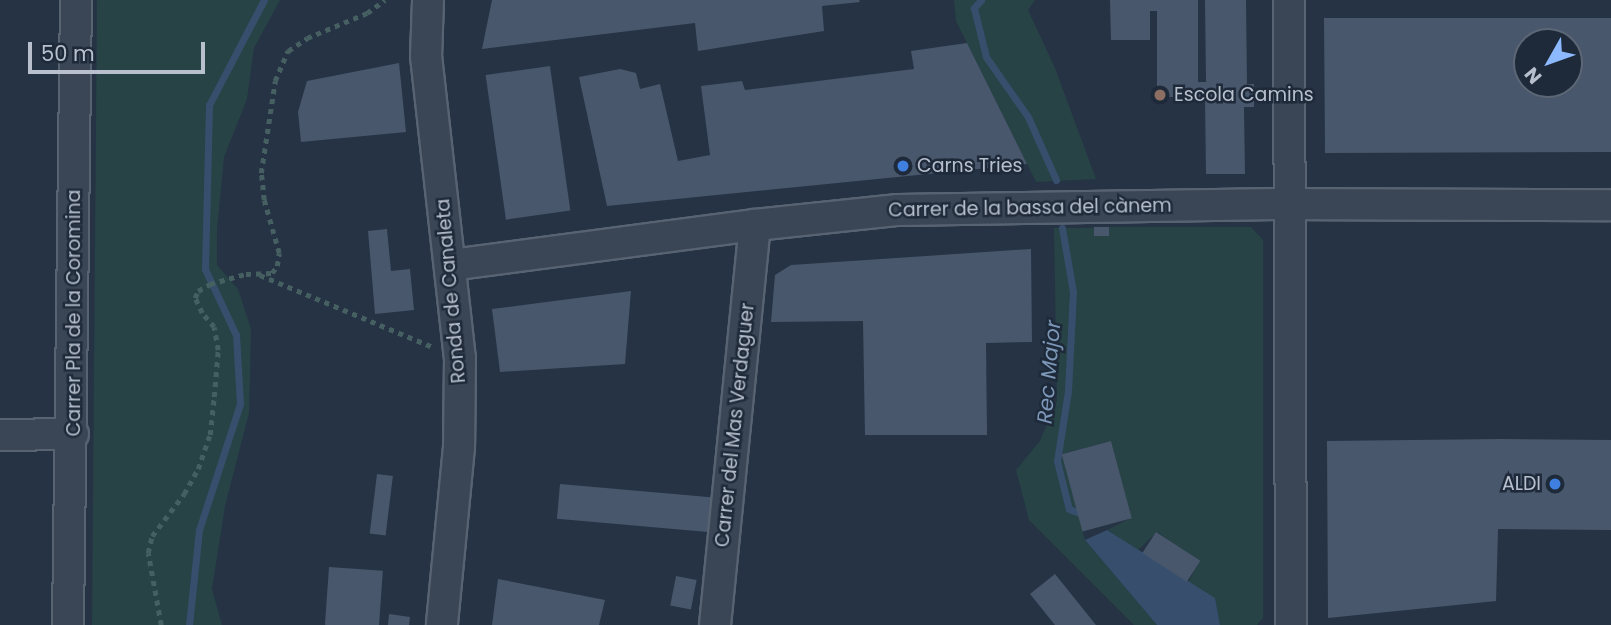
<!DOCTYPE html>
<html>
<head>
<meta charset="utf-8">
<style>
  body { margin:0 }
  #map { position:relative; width:1611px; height:625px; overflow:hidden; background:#253345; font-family:Poppins,sans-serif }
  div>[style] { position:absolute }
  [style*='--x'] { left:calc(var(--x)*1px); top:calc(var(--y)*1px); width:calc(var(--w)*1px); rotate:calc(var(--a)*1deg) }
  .green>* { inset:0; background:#274346 }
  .water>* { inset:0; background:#374f6d }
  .stream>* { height:7px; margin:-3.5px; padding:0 3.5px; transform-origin:3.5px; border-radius:3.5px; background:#374f6d }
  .building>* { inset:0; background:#49576c; transform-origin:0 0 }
  .path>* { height:4.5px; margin-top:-2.25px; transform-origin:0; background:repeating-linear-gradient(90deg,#466062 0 5px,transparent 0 10px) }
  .roads { filter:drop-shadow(2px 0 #586372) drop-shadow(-2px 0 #586372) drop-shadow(0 2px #586372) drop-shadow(0 -2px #586372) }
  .minor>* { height:30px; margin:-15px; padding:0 15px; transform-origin:15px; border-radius:15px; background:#3a4555 }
  .dots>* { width:19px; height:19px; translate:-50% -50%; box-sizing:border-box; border:4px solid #1e2a3a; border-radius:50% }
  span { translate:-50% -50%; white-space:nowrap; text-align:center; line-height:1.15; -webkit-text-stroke:5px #1e2a3a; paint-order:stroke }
  .poi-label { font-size:19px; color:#b8c0ce }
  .left { translate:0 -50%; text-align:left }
  .right { translate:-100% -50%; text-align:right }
  .street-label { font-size:19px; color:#b8c0ce }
  .water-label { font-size:21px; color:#7c97b7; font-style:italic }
  .north { position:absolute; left:1513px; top:28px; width:70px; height:70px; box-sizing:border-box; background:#1e2a3a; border:2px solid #5c6675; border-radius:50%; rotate:230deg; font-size:19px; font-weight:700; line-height:28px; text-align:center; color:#b8c0ce }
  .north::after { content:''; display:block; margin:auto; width:24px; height:32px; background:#8cb9ff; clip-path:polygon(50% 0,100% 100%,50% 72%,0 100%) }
  .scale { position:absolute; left:28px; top:42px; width:177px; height:32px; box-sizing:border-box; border:4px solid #b8c0ce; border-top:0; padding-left:9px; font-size:21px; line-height:24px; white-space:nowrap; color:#b8c0ce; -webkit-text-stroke:5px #1e2a3a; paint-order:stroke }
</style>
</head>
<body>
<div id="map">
  <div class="green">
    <div style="clip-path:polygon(97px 0,280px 0,254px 48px,247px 99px,224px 157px,217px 229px,217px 265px,238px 289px,251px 329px,249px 413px,225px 506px,212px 589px,222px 625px,92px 625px)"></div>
    <div style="clip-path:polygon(954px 0,1035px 0,1028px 10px,1055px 68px,1096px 179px,1036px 182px,956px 21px)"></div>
    <div style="clip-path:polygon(1109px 227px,1251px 227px,1263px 240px,1263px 618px,1257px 625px,1220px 625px,1215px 599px,1188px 582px,1200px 561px,1157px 532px,1138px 550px,1107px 530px,1131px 518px,1111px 441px,1062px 454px,1085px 540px,1157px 625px,1134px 625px,1029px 520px,1016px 470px,1040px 441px,1057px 401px,1054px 228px,1094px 228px,1095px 236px,1109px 236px)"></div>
  </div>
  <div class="water">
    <div style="clip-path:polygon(1107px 530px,1215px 598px,1220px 625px,1157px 625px,1085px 540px)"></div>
  </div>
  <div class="stream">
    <div style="--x:981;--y:0;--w:11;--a:131"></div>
    <div style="--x:974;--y:8;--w:50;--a:76.2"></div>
    <div style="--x:986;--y:57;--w:73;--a:55"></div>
    <div style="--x:1028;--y:117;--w:69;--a:66"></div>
    <div style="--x:1062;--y:228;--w:65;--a:80.2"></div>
    <div style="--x:1073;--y:292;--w:99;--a:92.9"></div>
    <div style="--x:1068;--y:391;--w:71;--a:98.9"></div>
    <div style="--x:1057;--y:461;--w:49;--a:76"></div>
    <div style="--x:1069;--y:509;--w:9;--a:21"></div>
    <div style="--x:189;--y:625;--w:96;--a:-84"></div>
    <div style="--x:199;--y:530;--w:133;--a:-72"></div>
    <div style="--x:240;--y:404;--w:69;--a:-93.3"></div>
    <div style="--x:236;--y:335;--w:73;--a:-115.2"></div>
    <div style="--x:205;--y:269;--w:164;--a:-88.6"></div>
    <div style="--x:209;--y:105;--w:119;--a:-62.4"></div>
  </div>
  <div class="building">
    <div style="clip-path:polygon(492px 0,859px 0,860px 2px,822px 6px,824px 31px,698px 51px,695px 23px,482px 49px)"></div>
    <div style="clip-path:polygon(1110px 0,1198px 0,1198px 82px,1206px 82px,1205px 0,1246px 0,1247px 84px,1254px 84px,1254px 107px,1244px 107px,1245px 174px,1206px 174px,1205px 97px,1157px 97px,1157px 11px,1150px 11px,1150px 40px,1111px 40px)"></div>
    <div style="clip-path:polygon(evenodd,1324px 18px,1611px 18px,1611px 152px,1325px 153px,1324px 18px,1527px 42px,1569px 42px,1569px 84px,1527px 84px,1527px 42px)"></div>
    <div style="clip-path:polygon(967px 43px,1027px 164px,607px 206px,579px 77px,620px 69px,636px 73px,640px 89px,660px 84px,678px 161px,710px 155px,701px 86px,742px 81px,745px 90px,914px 69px,911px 51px)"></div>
    <div style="clip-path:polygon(399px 63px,406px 132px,301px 142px,298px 112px,307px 81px)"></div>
    <div style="left:550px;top:66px;width:146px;height:65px;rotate:82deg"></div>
    <div style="left:1109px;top:227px;width:9px;height:15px;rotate:90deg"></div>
    <div style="clip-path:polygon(387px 229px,391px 271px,410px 269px,414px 310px,375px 314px,368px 231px)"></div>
    <div style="clip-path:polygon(1031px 249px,1032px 342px,986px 343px,987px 435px,865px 435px,863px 321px,771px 322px,775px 275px,791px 265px)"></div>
    <div style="clip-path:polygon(631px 291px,625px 364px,500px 372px,492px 309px)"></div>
    <div style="clip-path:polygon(1500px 439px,1611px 440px,1611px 530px,1498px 529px,1496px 601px,1328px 618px,1327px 441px)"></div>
    <div style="left:1111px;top:441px;width:80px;height:51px;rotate:75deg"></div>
    <div style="left:377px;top:474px;width:16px;height:60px;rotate:7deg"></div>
    <div style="left:560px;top:484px;width:160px;height:35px;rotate:5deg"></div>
    <div style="left:1156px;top:532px;width:53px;height:25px;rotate:33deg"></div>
    <div style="left:329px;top:567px;width:54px;height:58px;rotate:4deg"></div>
    <div style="clip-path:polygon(1055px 574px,1096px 625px,1055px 625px,1030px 594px)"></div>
    <div style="left:676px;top:576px;width:21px;height:30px;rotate:11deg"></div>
    <div style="clip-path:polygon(498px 579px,605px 600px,599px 625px,492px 625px)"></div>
    <div style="clip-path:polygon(389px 614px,410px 617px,409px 625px,388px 625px)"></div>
  </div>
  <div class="path">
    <div style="--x:260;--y:275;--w:187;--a:22.6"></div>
    <div style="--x:161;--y:625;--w:73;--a:-100.2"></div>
    <div style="--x:148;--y:553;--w:17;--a:-77"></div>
    <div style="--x:152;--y:536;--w:53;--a:-52.7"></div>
    <div style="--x:184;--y:494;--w:29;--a:-61"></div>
    <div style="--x:198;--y:469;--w:36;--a:-71"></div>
    <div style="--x:210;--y:435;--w:38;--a:-84"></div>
    <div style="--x:214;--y:397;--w:47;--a:-85.1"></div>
    <div style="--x:218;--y:350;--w:23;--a:-100"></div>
    <div style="--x:214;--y:327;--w:18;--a:-131"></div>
    <div style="--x:202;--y:313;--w:17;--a:-115"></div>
    <div style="--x:195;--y:298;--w:8;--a:-67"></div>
    <div style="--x:198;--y:291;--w:14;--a:-30"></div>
    <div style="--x:210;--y:284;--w:37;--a:-16"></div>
    <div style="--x:246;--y:274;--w:26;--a:-2"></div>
    <div style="--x:272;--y:273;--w:9;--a:-54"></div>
    <div style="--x:277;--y:266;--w:13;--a:-81"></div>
    <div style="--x:279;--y:253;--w:55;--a:-105.8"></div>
    <div style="--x:264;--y:200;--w:27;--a:-96"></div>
    <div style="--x:261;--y:173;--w:93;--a:-81.3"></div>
    <div style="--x:275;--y:81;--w:33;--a:-67"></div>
    <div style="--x:288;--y:51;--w:23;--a:-34"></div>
    <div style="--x:307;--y:38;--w:65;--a:-22.6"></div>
    <div style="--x:367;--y:13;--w:22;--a:-36"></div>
  </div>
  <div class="roads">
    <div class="minor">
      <div style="--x:428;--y:0;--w:56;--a:92"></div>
      <div style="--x:426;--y:56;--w:304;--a:83.6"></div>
      <div style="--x:460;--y:358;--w:89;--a:90.6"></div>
      <div style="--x:459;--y:447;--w:179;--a:95.5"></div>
      <div style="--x:1289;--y:0;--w:625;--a:89.82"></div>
      <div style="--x:451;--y:265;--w:307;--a:-7.5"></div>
      <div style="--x:755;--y:225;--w:144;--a:-6"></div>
      <div style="--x:898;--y:210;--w:379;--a:-0.9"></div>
      <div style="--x:1277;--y:204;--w:334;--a:0.2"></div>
      <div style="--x:0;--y:435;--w:73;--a:-0.8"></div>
      <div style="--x:68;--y:625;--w:625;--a:-89.27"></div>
      <div style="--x:715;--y:625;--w:402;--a:-84.3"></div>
    </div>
  </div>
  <div class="dots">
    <div style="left:1160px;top:95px;background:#8d6e63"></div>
    <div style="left:903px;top:166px;background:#3f7fe0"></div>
    <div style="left:1555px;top:484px;background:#3f7fe0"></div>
  </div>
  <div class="poi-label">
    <span class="left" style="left:1174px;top:95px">Escola Camins</span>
    <span class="left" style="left:917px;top:166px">Carns Tries</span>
    <span class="right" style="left:1541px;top:484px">ALDI</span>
  </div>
  <div class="street-label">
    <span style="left:1030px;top:208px;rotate:-1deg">Carrer de la bassa del cànem</span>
    <span style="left:451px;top:291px;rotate:-95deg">Ronda de Canaleta</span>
    <span style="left:74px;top:313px;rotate:-90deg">Carrer Pla de la Coromina</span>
    <span style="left:735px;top:425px;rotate:-84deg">Carrer del Mas Verdaguer</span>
  </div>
  <div class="water-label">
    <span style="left:1049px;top:372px;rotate:-85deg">Rec Major</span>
  </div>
  <div class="north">N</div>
  <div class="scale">50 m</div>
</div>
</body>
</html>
